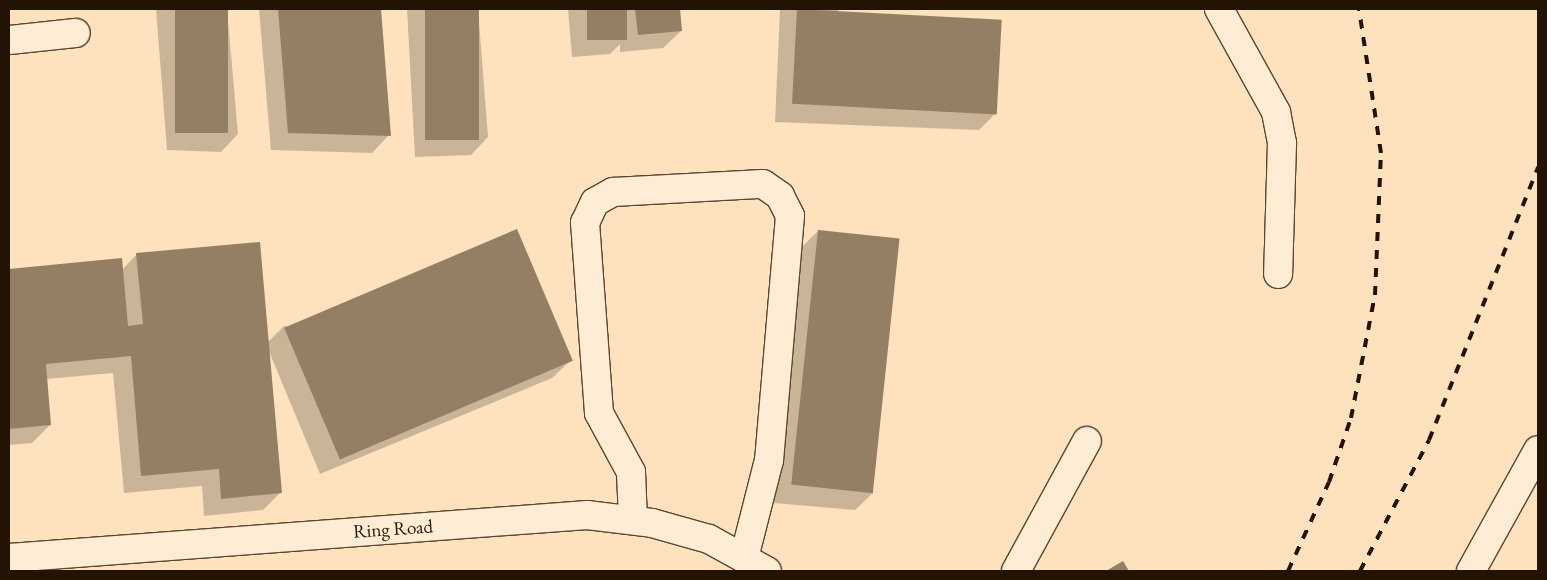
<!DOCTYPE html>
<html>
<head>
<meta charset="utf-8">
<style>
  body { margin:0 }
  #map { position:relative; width:1547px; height:580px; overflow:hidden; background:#fde2bd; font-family:"EB Garamond",serif }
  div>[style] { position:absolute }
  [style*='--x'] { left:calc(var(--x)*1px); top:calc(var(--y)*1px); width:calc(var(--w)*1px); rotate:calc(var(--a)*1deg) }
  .shadow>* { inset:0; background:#0003 }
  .building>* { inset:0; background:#947f64; transform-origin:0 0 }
  .roads { filter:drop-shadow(1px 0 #594732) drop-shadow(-1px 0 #594732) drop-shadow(0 1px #594732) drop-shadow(0 -1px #594732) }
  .minor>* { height:28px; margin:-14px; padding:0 14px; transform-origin:14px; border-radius:14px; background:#feecd4 }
  .rail>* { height:4px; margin-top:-2px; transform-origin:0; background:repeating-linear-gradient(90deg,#221304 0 9px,transparent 0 18px) }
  span { translate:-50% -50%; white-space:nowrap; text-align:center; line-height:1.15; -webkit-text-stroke:4px #feecd4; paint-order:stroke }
  .street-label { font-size:19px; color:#221304 }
  .frame { position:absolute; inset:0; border:10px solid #221304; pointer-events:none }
</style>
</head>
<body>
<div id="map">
  <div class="shadow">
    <div style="clip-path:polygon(156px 9px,227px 9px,238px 134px,221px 152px,167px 150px)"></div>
    <div style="clip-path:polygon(259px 9px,380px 9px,389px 135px,372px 153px,271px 150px)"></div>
    <div style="clip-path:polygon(407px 9px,478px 9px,488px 137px,471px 155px,415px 157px)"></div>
    <div style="clip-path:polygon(568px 9px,679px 9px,681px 31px,663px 48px,620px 52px,620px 44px,610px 54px,572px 57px)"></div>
    <div style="clip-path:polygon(780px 9px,838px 9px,838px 14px,997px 112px,979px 130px,775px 122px)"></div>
    <div style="clip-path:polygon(818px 231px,873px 493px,855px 510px,774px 503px,800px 249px)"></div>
    <div style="clip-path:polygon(137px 254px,267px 343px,284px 326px,570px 361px,552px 378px,320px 474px,268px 349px,280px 493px,263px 510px,204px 516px,202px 486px,124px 493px,113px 373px,46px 379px,50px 425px,32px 443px,9px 445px,9px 270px,121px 260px,122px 270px)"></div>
  </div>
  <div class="building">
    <div style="left:175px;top:9px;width:53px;height:124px"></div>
    <div style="clip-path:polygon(278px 9px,381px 9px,391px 136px,288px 133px)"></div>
    <div style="left:425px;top:9px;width:54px;height:131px"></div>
    <div style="left:587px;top:9px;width:40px;height:31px"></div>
    <div style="clip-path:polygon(635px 9px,680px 9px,682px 31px,638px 35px)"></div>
    <div style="left:797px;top:9px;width:205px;height:95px;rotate:3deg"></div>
    <div style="left:517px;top:229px;width:143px;height:253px;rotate:67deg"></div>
    <div style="left:818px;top:230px;width:82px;height:256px;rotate:6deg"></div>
    <div style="clip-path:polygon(260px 242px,282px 493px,221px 499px,219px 469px,141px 476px,131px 356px,46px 364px,51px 425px,9px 429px,9px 269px,122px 258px,128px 326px,143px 324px,136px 253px)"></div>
    <div style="clip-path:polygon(1123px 561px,1129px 571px,1106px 571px)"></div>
  </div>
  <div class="roads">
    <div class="minor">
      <div style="--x:1219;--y:9;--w:118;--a:61"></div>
      <div style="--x:1276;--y:112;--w:32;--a:79"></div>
      <div style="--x:1282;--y:143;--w:131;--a:91.7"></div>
      <div style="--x:9;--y:40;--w:67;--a:-6"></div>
      <div style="--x:633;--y:520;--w:48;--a:-92.4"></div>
      <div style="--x:631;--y:472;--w:67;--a:-118.5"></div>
      <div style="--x:599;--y:413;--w:191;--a:-94.2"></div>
      <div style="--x:585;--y:223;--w:23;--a:-65"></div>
      <div style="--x:595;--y:202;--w:21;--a:-29"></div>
      <div style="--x:613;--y:192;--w:150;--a:-3.1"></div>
      <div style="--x:763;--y:184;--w:21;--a:35"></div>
      <div style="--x:780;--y:196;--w:22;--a:63"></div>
      <div style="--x:790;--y:216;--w:245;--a:94.9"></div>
      <div style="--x:769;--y:460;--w:101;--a:104.3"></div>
      <div style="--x:9;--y:558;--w:580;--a:-4.25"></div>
      <div style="--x:587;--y:515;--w:65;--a:7"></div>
      <div style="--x:652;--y:523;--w:59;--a:15.7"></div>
      <div style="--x:709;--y:539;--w:66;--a:28.9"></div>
      <div style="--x:1016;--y:571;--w:148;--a:-61.4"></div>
      <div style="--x:1471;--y:571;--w:138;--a:-61"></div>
    </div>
  </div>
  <div class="rail">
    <div style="--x:1288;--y:571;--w:98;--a:-65.3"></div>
    <div style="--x:1329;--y:482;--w:68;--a:-71"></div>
    <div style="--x:1351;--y:418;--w:125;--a:-79"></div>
    <div style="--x:1375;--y:295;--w:142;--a:-87.6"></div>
    <div style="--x:1381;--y:153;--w:146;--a:-98.7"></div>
    <div style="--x:1360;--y:571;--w:148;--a:-62.2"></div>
    <div style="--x:1429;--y:440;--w:294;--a:-68.2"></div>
  </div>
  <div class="street-label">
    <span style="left:393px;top:529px;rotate:-4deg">Ring Road</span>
  </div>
  <div class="frame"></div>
</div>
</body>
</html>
